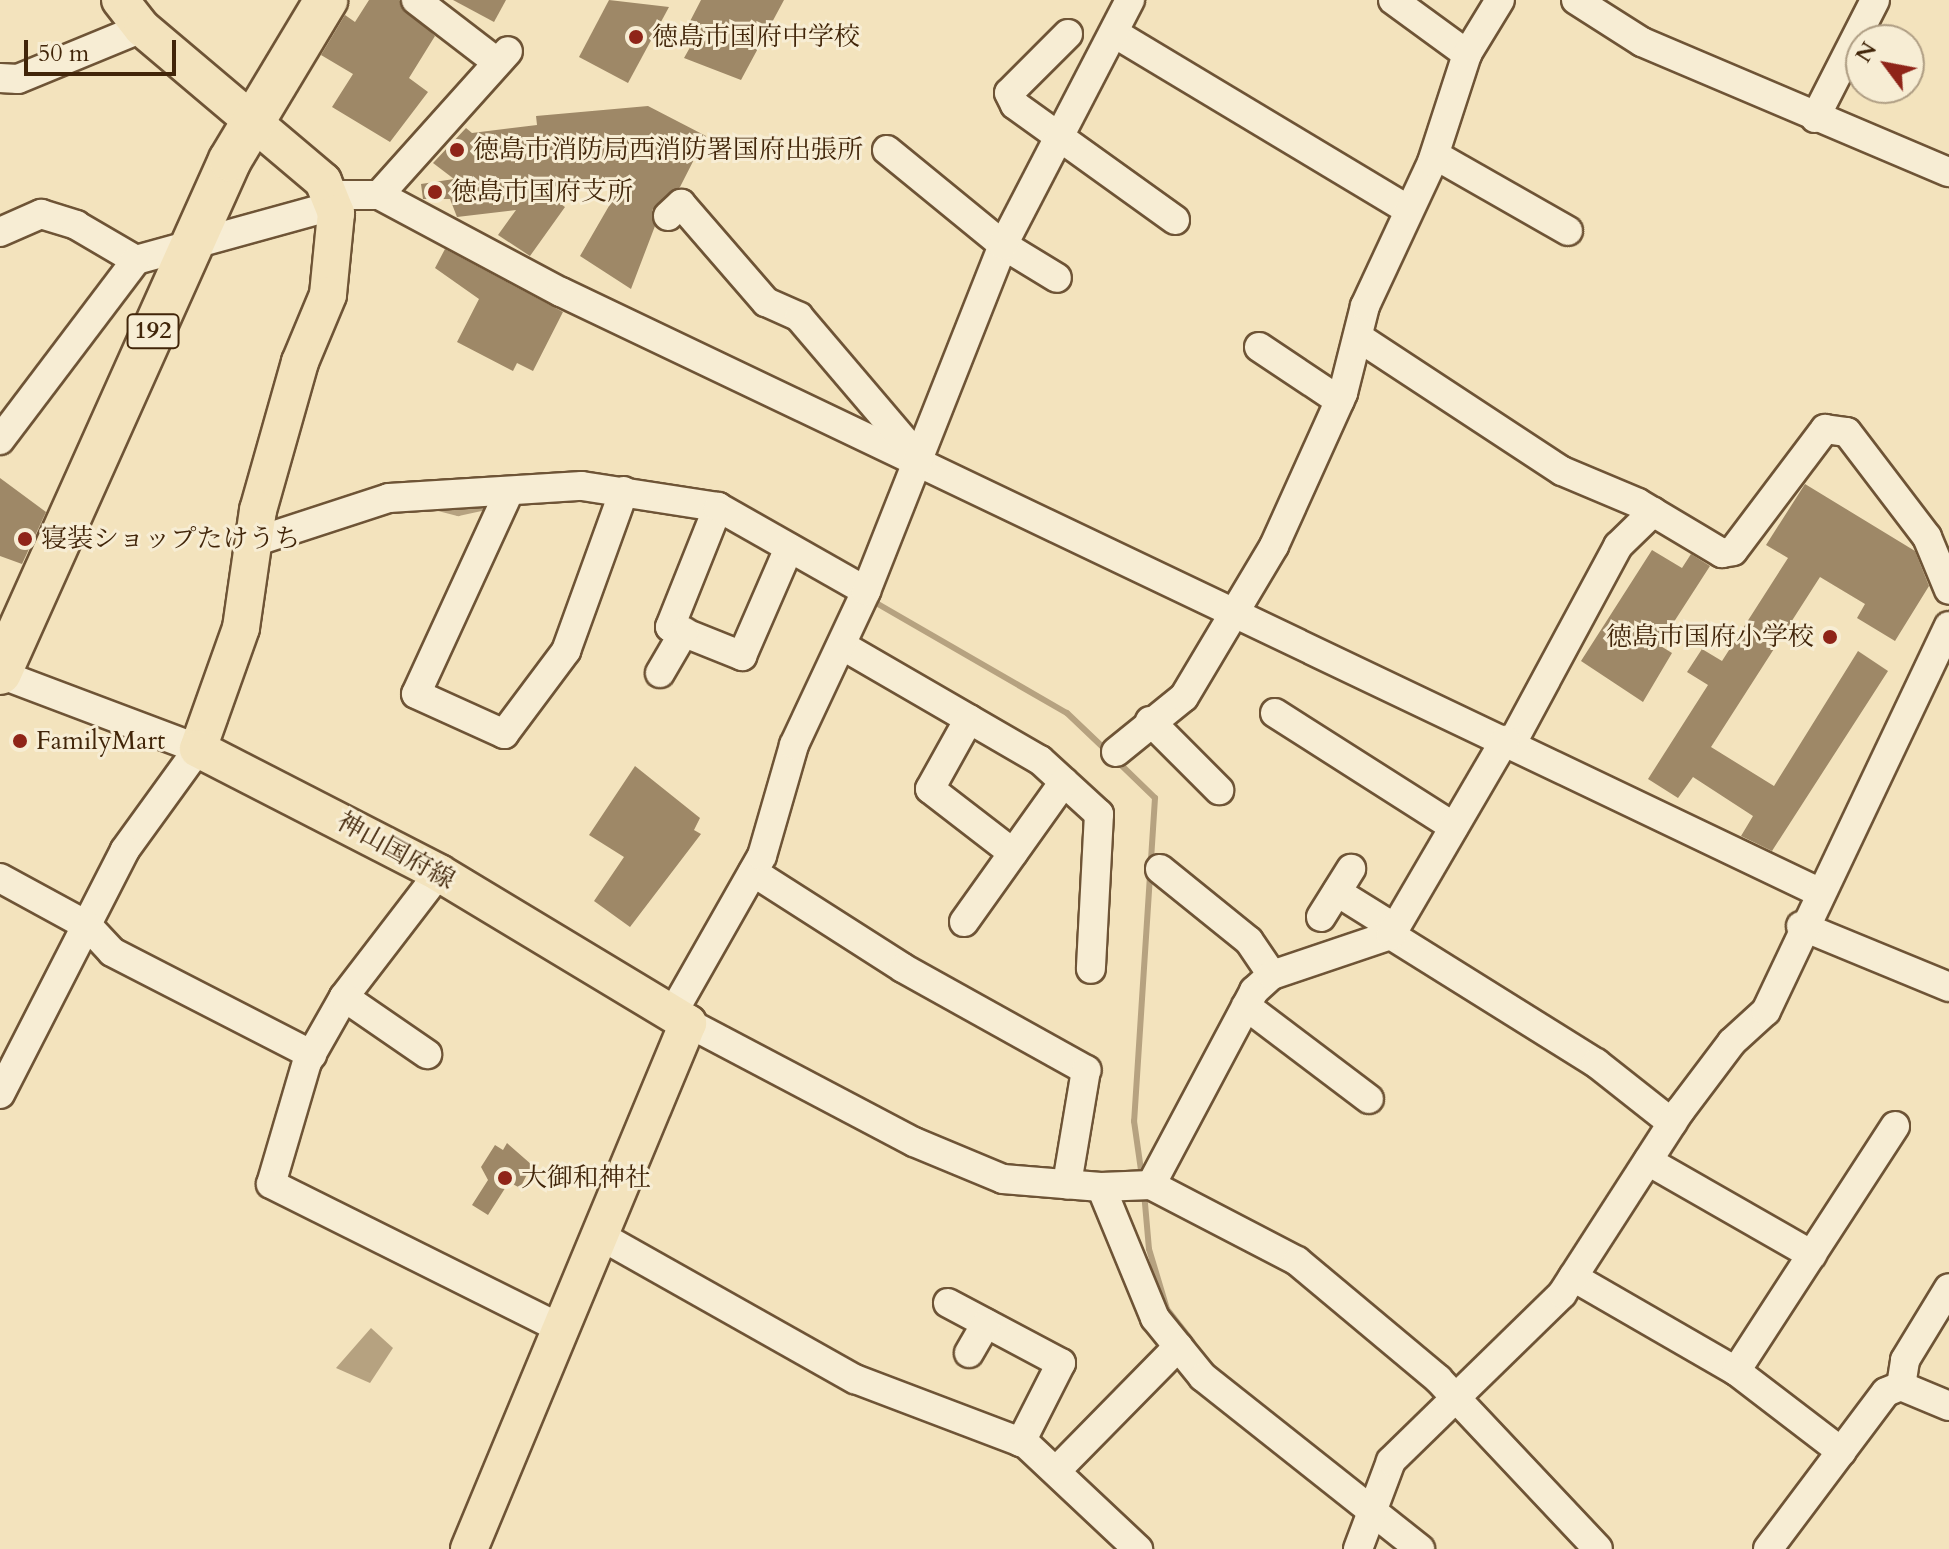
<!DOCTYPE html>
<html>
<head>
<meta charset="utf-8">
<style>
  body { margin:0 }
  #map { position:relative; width:1949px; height:1549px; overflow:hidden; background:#f3e3bd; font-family:Cardo,"Noto Serif JP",serif }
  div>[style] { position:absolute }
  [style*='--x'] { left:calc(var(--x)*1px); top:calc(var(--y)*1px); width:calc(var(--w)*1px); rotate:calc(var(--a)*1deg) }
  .water>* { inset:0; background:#b6a280 }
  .stream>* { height:6px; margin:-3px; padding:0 3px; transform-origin:3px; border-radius:3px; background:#b6a280 }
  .building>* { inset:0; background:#9e8867 }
  .roads { filter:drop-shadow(2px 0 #6e5436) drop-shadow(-2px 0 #6e5436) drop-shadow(0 2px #6e5436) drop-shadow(0 -2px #6e5436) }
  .minor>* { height:28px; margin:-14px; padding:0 14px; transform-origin:14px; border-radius:14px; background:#f7edd4 }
  .major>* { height:36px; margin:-18px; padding:0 18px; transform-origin:18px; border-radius:18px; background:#f3e3bd }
  .highway>* { height:42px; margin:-21px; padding:0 21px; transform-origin:21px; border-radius:21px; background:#f3e3bd }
  .dots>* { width:22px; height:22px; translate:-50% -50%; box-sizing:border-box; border:4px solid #f7edd4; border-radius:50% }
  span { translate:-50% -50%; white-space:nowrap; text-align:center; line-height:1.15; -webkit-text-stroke:6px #f7edd4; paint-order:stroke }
  .shield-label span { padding:2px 6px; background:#f7edd4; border:2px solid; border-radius:6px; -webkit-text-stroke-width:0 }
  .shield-label { font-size:24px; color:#412509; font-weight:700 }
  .poi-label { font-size:26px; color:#412509 }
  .left { translate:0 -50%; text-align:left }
  .right { translate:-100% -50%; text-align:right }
  .street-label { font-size:26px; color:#412509 }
  .north { position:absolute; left:1845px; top:24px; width:80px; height:80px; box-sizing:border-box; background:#f7edd4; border:2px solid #ae9d83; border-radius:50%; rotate:302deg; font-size:22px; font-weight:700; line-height:32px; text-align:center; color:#412509 }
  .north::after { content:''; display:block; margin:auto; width:28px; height:36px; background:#8f2418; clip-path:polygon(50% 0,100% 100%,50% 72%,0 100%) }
  .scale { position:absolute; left:24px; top:40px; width:152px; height:36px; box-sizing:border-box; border:4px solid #412509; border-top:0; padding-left:10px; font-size:24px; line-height:28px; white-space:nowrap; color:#412509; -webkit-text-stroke:6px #f7edd4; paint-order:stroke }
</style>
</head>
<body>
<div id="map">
  <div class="water">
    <div style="clip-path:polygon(371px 1328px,393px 1348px,370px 1383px,336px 1368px)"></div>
  </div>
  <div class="stream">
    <div style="--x:435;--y:507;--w:24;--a:15"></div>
    <div style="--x:458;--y:513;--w:33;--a:-12"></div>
    <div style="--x:871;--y:600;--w:226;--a:30"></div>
    <div style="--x:1067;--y:713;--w:58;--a:43.6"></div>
    <div style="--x:1117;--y:761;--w:53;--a:44.2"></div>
    <div style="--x:1155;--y:798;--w:324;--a:93.7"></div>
    <div style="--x:1134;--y:1121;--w:57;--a:81.9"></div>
    <div style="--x:1144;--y:1192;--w:57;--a:85"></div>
    <div style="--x:1149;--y:1249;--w:63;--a:73.3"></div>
    <div style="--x:1167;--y:1309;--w:41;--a:52"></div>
  </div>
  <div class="building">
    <div style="clip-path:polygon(369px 0,399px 0,435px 36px,409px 78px,428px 92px,390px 142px,332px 107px,353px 74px,321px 55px,345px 15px,355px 22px)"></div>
    <div style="clip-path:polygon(453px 0,506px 0,494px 22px)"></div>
    <div style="clip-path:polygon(609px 0,669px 7px,628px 83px,579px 57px)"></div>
    <div style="clip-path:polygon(701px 0,784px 0,741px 80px,684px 58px,697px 35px,686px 29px)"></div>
    <div style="clip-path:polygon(648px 106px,706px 136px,680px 187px,652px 210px,655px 226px,631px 289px,580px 256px,624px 180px,538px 188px,565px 207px,530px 256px,498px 235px,516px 210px,457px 217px,450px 199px,423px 199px,421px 184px,454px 179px,433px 163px,466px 128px,472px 133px,537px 125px,536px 116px)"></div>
    <div style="clip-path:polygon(445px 249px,563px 312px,533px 371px,517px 363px,513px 371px,457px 342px,479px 299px,435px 268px)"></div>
    <div style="clip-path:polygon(0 478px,46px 512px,22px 564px,0 556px)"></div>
    <div style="clip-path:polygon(1805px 484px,1915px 551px,1929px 586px,1895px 641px,1857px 618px,1865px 604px,1820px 577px,1711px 747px,1774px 786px,1858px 651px,1888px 671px,1772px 851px,1741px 836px,1753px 816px,1693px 777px,1678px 798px,1648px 779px,1708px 685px,1687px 672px,1702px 649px,1722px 661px,1788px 558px,1766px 545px)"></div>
    <div style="clip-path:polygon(1652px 550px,1682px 568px,1691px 554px,1710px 566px,1659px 645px,1672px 653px,1643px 702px,1581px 661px)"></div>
    <div style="clip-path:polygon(635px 766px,700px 818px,694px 830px,701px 834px,630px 927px,594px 901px,624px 857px,589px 835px)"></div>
    <div style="clip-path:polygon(507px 1143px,532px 1165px,520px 1188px,509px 1182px,488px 1215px,472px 1205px,488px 1180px,481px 1167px,495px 1145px,503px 1150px)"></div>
  </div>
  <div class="roads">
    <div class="minor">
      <div style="--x:416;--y:0;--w:97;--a:37.5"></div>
      <div style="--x:1393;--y:0;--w:92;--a:36.1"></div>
      <div style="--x:1576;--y:0;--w:78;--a:32.5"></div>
      <div style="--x:1642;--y:42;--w:333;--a:23"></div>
      <div style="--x:1114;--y:33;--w:342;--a:31"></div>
      <div style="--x:1068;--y:34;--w:83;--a:135"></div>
      <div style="--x:1009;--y:93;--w:13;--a:63"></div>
      <div style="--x:1015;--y:105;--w:197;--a:35.7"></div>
      <div style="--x:0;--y:78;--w:18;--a:3"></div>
      <div style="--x:18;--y:79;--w:134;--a:-22.4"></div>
      <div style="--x:1815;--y:118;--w:132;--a:-63"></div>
      <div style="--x:887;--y:150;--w:150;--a:39.3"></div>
      <div style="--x:1003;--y:245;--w:63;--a:31.4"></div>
      <div style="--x:1435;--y:155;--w:153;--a:29.7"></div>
      <div style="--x:333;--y:195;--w:46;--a:0"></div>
      <div style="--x:379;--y:195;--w:193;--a:-48.1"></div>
      <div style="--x:379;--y:195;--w:206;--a:28.1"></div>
      <div style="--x:561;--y:292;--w:1392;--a:25.5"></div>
      <div style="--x:668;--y:216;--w:18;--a:-43"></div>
      <div style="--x:681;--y:204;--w:130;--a:49.1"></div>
      <div style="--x:766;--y:302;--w:36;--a:24"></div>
      <div style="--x:799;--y:317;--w:185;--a:49.6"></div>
      <div style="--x:0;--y:232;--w:45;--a:-23.7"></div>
      <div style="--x:41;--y:214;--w:37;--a:17"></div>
      <div style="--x:76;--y:225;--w:69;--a:30.3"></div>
      <div style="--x:136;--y:260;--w:206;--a:-15.4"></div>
      <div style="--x:1358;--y:337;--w:244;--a:33.3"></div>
      <div style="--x:1562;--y:471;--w:82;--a:22.8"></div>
      <div style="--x:1638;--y:503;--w:98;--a:30.8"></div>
      <div style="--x:1722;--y:553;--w:11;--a:-10"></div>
      <div style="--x:1733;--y:551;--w:153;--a:-53"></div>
      <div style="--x:1825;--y:429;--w:22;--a:8"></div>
      <div style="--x:1847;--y:432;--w:132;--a:52.7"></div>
      <div style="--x:1927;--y:537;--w:57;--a:67.5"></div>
      <div style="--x:1259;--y:347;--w:97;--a:33.7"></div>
      <div style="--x:0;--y:440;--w:226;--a:-52.9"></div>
      <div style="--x:509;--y:492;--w:222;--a:114.7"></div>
      <div style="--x:416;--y:694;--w:97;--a:24.4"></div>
      <div style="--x:504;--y:734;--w:104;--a:-53.2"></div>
      <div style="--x:566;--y:651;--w:170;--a:-70.1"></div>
      <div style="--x:718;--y:507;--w:129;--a:111.8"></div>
      <div style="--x:670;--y:627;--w:78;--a:21.9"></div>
      <div style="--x:742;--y:656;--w:118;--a:-66.5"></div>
      <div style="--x:251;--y:543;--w:145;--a:-18.1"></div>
      <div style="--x:389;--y:498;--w:193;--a:-3.6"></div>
      <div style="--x:582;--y:486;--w:138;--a:8.8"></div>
      <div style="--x:718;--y:507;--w:170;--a:29.6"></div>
      <div style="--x:843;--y:646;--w:228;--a:30.1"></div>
      <div style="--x:1040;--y:760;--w:80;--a:42.5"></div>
      <div style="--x:1099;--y:814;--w:155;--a:93"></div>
      <div style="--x:660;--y:673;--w:48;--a:-59.7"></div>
      <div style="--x:0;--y:674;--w:212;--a:20.7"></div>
      <div style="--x:198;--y:749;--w:125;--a:125.9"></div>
      <div style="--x:125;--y:850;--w:274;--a:117.1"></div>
      <div style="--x:1275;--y:713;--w:212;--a:32.5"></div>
      <div style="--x:969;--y:719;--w:80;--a:119.1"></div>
      <div style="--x:930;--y:789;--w:105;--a:37.6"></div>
      <div style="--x:1150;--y:721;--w:98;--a:45"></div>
      <div style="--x:1512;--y:743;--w:224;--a:-61.7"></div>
      <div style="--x:1618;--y:546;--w:49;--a:-44.2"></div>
      <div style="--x:1116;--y:752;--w:87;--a:-39"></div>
      <div style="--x:1184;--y:697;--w:176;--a:-59.2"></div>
      <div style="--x:1274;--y:546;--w:168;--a:-65.7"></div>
      <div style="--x:1343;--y:393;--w:90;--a:-75.8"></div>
      <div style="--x:1365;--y:306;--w:159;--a:-65"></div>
      <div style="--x:1432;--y:162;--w:114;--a:-72"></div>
      <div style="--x:1467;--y:54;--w:63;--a:-58.6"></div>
      <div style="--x:1160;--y:869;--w:114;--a:39"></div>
      <div style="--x:1249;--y:941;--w:41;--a:55.9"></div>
      <div style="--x:753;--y:872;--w:178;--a:32.6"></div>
      <div style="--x:903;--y:968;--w:210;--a:29.1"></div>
      <div style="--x:1086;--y:1070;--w:116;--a:99.5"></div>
      <div style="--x:439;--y:873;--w:156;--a:127.5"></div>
      <div style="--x:344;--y:997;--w:75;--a:119.6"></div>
      <div style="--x:307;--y:1062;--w:127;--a:106.4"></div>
      <div style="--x:271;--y:1184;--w:323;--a:26.5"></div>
      <div style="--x:0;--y:878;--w:100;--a:28.6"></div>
      <div style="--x:88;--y:926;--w:35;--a:47"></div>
      <div style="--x:112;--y:952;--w:225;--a:27.2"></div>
      <div style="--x:1337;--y:892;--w:57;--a:32"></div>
      <div style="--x:1385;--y:922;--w:14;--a:65"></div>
      <div style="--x:1391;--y:935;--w:242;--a:32"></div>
      <div style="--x:1596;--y:1063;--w:97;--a:38.3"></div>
      <div style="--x:1321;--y:917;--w:57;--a:-58"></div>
      <div style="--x:964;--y:922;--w:172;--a:-54.5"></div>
      <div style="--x:1801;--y:926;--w:160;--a:22.4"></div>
      <div style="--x:344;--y:997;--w:101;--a:34.5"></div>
      <div style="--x:1246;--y:1006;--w:154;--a:37.1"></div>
      <div style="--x:671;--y:1016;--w:184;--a:-60.4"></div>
      <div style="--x:762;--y:856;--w:116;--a:-73.9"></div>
      <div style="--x:794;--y:745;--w:170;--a:-64.9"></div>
      <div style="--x:866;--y:591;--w:372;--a:-68.4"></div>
      <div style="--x:1003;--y:245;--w:276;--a:-62.6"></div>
      <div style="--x:688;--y:1023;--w:255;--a:27.8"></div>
      <div style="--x:914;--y:1142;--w:96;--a:22.6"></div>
      <div style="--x:1003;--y:1179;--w:98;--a:4.7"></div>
      <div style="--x:1101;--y:1187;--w:142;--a:67.6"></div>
      <div style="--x:1155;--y:1318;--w:76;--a:50.9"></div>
      <div style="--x:1203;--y:1377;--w:277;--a:38.4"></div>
      <div style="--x:1648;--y:1161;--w:189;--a:29.8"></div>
      <div style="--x:1151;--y:1185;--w:220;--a:-62"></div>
      <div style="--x:1254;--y:991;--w:24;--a:-42"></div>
      <div style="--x:1272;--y:975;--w:126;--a:-18.6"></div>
      <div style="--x:1391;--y:935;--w:226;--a:-59.7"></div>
      <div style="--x:1101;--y:1187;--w:50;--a:-2.3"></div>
      <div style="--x:1151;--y:1185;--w:165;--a:27.5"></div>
      <div style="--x:1297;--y:1261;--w:184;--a:39.9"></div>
      <div style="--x:1438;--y:1379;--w:233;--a:46.7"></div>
      <div style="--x:599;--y:1235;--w:294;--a:29.4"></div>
      <div style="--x:855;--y:1379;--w:183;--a:20.8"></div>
      <div style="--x:1026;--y:1444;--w:154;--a:43.2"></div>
      <div style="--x:1573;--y:1277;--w:188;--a:30"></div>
      <div style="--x:1736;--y:1371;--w:292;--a:-57"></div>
      <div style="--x:948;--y:1303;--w:128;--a:28"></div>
      <div style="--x:1061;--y:1363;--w:89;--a:116.9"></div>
      <div style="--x:969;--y:1353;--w:34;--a:-60"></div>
      <div style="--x:1736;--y:1371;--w:133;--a:37.4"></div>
      <div style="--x:1901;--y:1386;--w:26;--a:-81"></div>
      <div style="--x:1905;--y:1360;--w:84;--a:-58.6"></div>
      <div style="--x:1057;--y:1470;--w:173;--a:-45.5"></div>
      <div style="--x:1358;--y:1549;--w:94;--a:-69.4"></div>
      <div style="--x:1391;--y:1461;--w:239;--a:-44.3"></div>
      <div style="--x:1562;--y:1294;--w:218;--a:-57.2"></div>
      <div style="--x:1680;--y:1111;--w:86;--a:-53"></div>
      <div style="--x:1732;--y:1042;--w:46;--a:-42.4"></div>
      <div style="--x:1766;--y:1011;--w:426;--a:-64.6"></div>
      <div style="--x:1768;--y:1549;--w:196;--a:-53.1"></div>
      <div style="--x:1886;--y:1392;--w:16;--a:-22"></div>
      <div style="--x:1901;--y:1386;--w:52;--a:22.6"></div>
    </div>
    <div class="major">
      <div style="--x:120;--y:0;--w:36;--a:52"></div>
      <div style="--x:142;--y:28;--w:237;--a:40.2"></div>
      <div style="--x:323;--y:181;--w:35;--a:68"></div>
      <div style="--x:336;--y:213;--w:82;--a:95.6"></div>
      <div style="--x:328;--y:295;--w:73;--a:112.7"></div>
      <div style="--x:300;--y:362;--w:154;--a:105.8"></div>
      <div style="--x:258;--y:510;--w:119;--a:98.2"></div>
      <div style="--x:241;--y:628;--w:128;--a:109.6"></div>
      <div style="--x:198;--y:749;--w:271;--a:27.2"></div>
      <div style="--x:439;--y:873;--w:291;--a:31.1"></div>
      <div style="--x:688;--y:1023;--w:570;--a:112.6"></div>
    </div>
    <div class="highway">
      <div style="--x:0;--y:673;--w:562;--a:-65.85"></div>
      <div style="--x:230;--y:160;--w:187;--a:-59"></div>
    </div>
  </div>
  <div class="dots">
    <div style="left:636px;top:37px;background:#8f2418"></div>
    <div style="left:457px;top:150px;background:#8f2418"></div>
    <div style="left:435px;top:192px;background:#8f2418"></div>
    <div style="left:25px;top:539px;background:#8f2418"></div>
    <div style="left:1830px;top:637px;background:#8f2418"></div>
    <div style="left:20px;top:741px;background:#8f2418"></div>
    <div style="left:505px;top:1178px;background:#8f2418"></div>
  </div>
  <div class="shield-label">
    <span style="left:153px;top:331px">192</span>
  </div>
  <div class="poi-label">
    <span class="left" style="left:652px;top:37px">徳島市国府中学校</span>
    <span class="left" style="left:473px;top:150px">徳島市消防局西消防署国府出張所</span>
    <span class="left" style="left:451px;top:192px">徳島市国府支所</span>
    <span class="left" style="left:41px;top:539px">寝装ショップたけうち</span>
    <span class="right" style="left:1814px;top:637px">徳島市国府小学校</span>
    <span class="left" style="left:36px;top:741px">FamilyMart</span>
    <span class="left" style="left:521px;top:1178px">大御和神社</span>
  </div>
  <div class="street-label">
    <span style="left:396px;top:851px;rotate:29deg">神山国府線</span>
  </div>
  <div class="north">N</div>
  <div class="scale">50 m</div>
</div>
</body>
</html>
